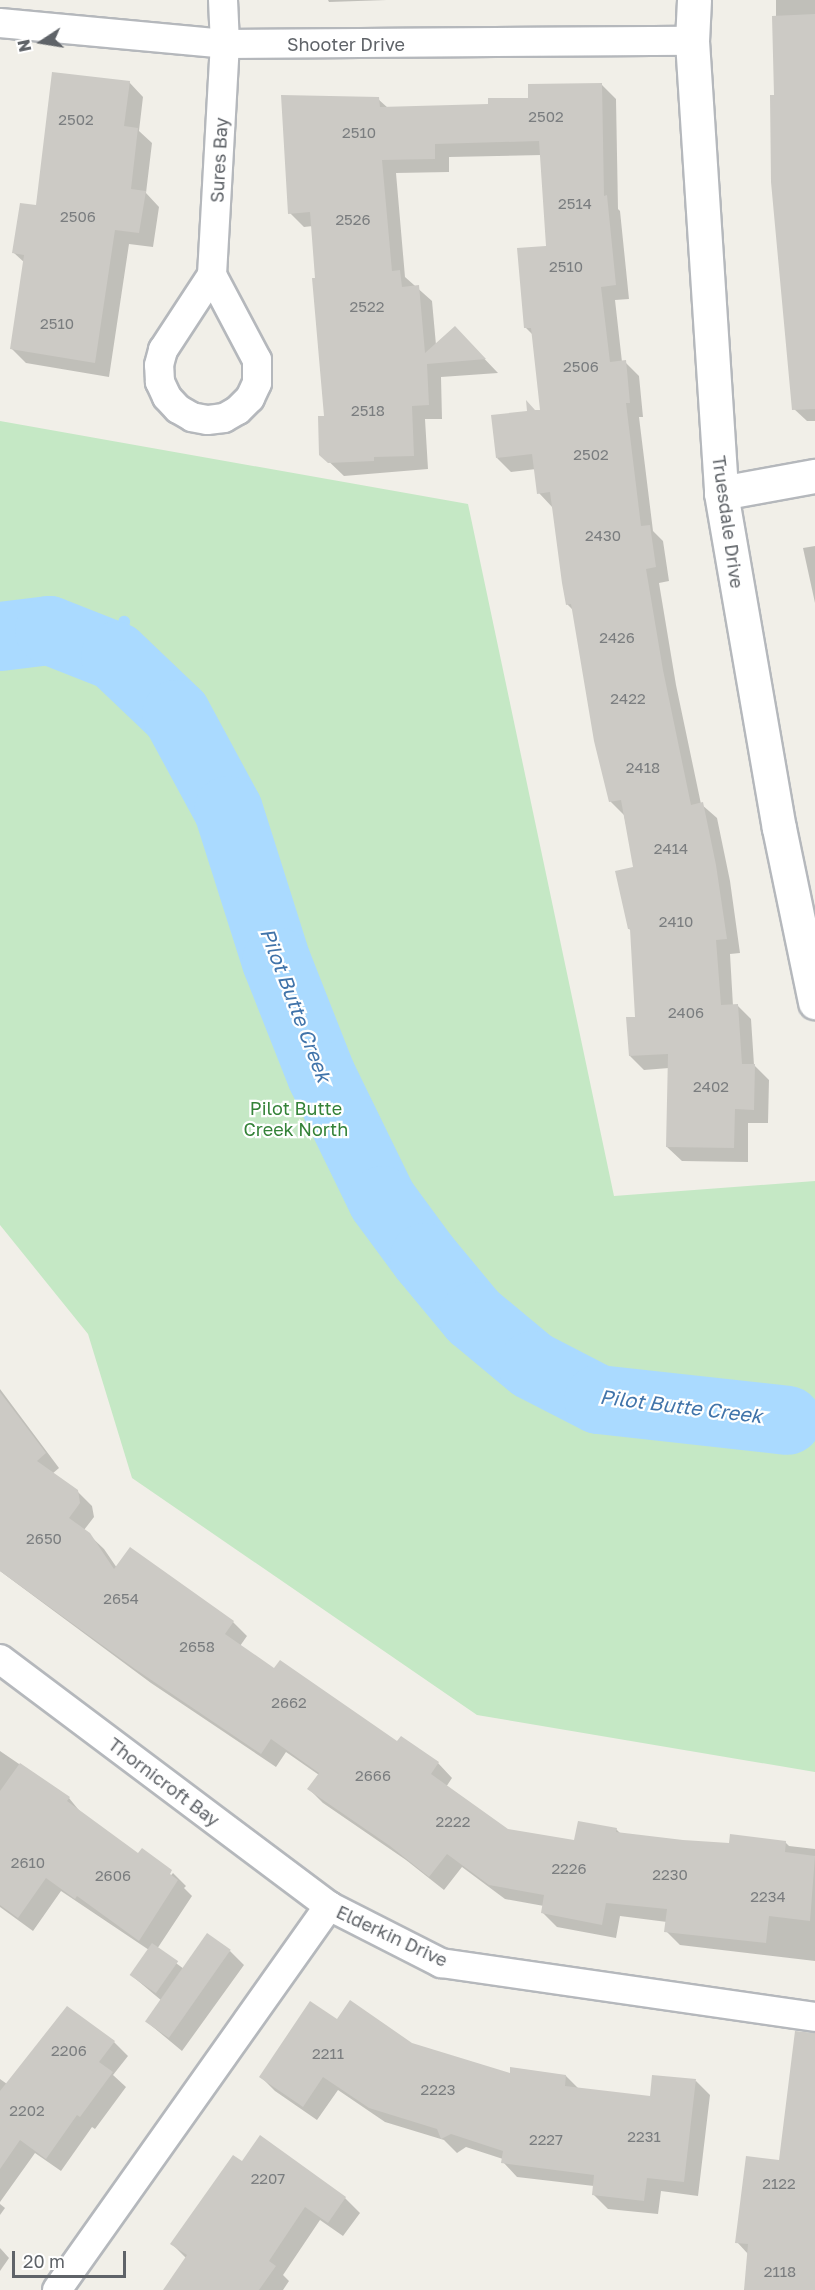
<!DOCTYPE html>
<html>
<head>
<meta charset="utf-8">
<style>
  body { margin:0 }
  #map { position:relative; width:815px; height:2290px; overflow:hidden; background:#f1efe8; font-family:"Golos Text",sans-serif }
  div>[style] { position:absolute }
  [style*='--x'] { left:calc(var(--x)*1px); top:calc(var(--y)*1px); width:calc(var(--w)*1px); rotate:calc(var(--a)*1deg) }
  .green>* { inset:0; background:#c5e8c5 }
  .shadow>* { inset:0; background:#0003 }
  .stream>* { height:12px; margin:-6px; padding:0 6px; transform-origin:6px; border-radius:6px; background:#aadaff }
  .river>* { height:69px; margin:-34.5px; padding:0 34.5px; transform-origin:34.5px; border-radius:34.5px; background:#aadaff }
  .building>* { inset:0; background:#cccac5; transform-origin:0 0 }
  .roads { filter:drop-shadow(2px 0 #b5b8bc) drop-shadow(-2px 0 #b5b8bc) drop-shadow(0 2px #b5b8bc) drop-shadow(0 -2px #b5b8bc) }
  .street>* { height:28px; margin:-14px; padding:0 14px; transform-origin:14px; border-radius:14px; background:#fff }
  .secondary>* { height:33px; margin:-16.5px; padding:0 16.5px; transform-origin:16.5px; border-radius:16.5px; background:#fff }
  span { translate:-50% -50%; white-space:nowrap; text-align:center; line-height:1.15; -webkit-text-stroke:4.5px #fff; paint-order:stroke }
  .number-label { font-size:15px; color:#7a7d7f }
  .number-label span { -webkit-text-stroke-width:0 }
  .street-label { font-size:18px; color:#5f6368 }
  .park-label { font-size:18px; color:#348238 }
  .water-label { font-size:20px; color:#4174aa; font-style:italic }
  .north { position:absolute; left:12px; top:12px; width:60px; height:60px; -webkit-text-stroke:4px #fff; paint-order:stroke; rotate:258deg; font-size:16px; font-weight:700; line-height:24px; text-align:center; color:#5f6368 }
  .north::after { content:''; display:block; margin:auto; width:21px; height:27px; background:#5f6368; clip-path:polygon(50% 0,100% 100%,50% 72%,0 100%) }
  .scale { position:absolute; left:12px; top:2251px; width:114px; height:27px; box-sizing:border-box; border:3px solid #5f6368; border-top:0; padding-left:8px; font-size:18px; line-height:21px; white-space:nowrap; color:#5f6368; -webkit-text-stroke:4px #fff; paint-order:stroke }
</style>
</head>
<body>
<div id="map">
  <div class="green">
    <div style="clip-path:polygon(0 421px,468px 504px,614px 1196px,815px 1181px,815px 1772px,477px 1715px,132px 1478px,88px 1334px,0 1225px)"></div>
  </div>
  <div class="shadow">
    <div style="clip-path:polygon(328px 0,387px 0,329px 2px)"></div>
    <div style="clip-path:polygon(776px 0,815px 0,815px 421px,807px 421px,793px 408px,776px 96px)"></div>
    <div style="clip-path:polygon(129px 82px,143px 97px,139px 131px,152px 143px,146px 193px,159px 207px,153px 247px,129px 244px,109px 377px,26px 363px,12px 349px,25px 263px,14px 253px,37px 207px)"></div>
    <div style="clip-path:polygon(602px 85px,616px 99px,618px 209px,620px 211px,629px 299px,615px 300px,622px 362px,625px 362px,639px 376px,643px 417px,639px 417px,653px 531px,663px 541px,669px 581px,659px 583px,676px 685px,701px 804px,717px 818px,730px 881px,740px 953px,730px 954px,733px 1006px,737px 1005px,751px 1019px,754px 1065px,769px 1080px,768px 1123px,748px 1123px,748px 1162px,682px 1161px,667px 1147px,669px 1068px,644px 1070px,630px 1056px,636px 1018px,632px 931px,629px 929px,635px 868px,624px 815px,610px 801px,574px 611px,567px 604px,553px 508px,539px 493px,536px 469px,511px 472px,497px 458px,535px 412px,541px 411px,533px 335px,525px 327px,548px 247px,542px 155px,449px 157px,449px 172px,396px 173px,405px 277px,432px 301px,436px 345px,455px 328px,498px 373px,441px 377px,442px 419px,425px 419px,428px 469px,344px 476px,321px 454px,325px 418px,313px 226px,304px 227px,290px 213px,378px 99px,388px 108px,490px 106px)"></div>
    <div style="clip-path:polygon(815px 546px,815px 603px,803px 548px)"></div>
    <div style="clip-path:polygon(0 1389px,59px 1468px,52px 1474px,77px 1491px,92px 1506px,94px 1517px,84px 1530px,104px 1549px,117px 1568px,233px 1622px,247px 1636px,240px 1646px,275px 1670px,398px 1743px,438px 1763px,452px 1778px,446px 1787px,507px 1830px,575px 1842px,616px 1829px,621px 1834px,683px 1842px,730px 1844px,785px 1842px,789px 1846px,815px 1849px,815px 1961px,680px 1945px,666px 1931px,667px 1922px,620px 1916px,616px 1938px,557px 1927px,543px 1913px,544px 1906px,505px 1899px,462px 1867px,444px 1890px,406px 1860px,323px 1803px,309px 1789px,319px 1775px,286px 1752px,276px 1767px,151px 1683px,0 1571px)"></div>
    <div style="clip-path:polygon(0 1751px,69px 1798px,82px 1814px,138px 1855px,142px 1850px,171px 1871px,166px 1881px,173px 1873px,186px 1886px,184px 1888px,192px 1896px,157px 1949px,184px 1969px,230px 1951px,244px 1965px,182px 2051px,147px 2022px,162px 2001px,131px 1975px,149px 1950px,61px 1891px,33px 1931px,0 1907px)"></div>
    <div style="clip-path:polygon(337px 2022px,511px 2075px,566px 2076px,579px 2089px,651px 2097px,696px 2081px,710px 2095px,698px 2196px,661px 2191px,658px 2214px,608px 2209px,593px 2194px,594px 2186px,517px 2177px,503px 2162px,503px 2159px,466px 2147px,457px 2153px,444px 2140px,385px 2122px,338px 2090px,317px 2120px,275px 2091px,261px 2077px)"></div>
    <div style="clip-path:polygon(114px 2042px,128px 2056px,113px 2075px,126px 2087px,95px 2129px,92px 2127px,61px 2171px,35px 2153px,0 2202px,0 2079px,7px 2084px)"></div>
    <div style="clip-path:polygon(815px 2069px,815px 2290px,745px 2290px,748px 2254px,737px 2242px,781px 2161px)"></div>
    <div style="clip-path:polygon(260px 2137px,345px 2198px,360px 2213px,343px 2236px,320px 2220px,283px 2275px,289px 2281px,283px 2290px,165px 2290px,187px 2259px,172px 2244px,242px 2163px)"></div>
    <div style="clip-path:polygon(0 2204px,5px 2208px,0 2215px)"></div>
    <div style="clip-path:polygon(0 2248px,9px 2258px,0 2271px)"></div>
  </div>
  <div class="stream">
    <div style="--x:123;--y:663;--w:12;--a:-114"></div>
    <div style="--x:118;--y:652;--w:11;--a:-85"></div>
    <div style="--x:119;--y:641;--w:20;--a:-75"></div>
  </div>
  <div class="river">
    <div style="--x:0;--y:636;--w:49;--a:-7"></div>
    <div style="--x:49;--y:630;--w:71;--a:21.5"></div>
    <div style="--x:115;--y:656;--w:84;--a:43.6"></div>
    <div style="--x:176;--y:714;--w:109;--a:61.6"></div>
    <div style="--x:228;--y:810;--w:158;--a:72.4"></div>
    <div style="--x:276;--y:961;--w:123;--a:68.5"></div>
    <div style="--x:321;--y:1075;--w:139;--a:64"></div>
    <div style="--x:382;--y:1200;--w:71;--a:53.6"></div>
    <div style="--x:424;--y:1257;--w:77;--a:50.3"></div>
    <div style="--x:473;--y:1316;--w:77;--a:39.7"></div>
    <div style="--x:532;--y:1365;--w:74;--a:27.3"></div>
    <div style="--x:598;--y:1399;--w:190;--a:6.3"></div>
  </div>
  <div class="building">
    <div style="clip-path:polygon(815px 14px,815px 409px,792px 410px,771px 182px,770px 95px,774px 95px,772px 16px)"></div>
    <div style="clip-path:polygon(52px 72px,130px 81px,124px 126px,138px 128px,131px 189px,146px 191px,139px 233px,115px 230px,95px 363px,10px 349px,24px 255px,12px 253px,20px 203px,36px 205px)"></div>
    <div style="clip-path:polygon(602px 83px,604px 196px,607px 195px,616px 285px,601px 287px,610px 362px,626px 360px,630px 403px,626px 403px,641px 526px,650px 525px,656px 567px,646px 569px,663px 670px,691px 805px,703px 802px,716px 865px,727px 939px,716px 940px,721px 1005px,738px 1004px,742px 1064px,755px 1064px,754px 1110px,735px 1109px,734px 1148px,666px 1147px,668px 1054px,629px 1056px,626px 1017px,635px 1017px,630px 929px,628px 929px,615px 871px,633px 867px,621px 800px,609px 802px,594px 741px,571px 604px,566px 605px,562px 583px,550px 492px,537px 494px,532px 454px,496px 458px,491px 415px,527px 411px,526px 400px,535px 410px,540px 410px,531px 328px,524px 328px,517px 248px,546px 246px,539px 141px,435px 144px,435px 159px,382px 160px,392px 271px,400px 270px,402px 287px,419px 285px,425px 353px,455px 326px,486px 359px,427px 364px,429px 405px,412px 406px,414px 456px,374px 457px,374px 461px,328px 463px,319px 455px,318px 416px,324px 416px,312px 278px,315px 278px,310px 212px,288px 214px,281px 95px,379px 97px,380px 107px,488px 104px,488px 98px,528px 98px,528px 84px)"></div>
    <div style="clip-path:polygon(0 1392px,46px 1453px,37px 1461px,78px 1490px,80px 1503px,69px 1518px,90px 1533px,114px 1569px,130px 1547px,234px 1621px,225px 1634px,274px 1668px,280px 1660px,397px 1741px,401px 1736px,439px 1762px,431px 1774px,508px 1829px,574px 1840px,578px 1821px,617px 1828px,616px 1832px,683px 1840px,729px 1843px,730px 1834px,786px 1841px,785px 1852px,815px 1856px,810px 1921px,769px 1916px,766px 1943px,664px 1932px,667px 1909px,606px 1903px,602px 1925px,541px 1913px,544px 1895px,489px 1885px,447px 1854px,429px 1877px,390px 1846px,307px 1789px,319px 1773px,271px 1739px,261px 1754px,135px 1669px,0 1571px)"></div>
    <div style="clip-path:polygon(20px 1763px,70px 1797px,67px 1801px,138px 1853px,142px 1848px,172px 1870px,170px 1874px,178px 1880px,139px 1941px,77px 1896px,75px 1899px,46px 1878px,18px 1918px,0 1905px,0 1791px)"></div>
    <div style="left:207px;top:1933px;width:29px;height:108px;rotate:35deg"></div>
    <div style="left:152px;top:1943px;width:32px;height:39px;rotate:35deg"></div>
    <div style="clip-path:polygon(350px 2000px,412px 2043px,510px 2073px,510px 2067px,566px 2075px,565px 2086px,650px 2096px,652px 2075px,696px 2079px,684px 2182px,647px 2178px,644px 2201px,592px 2195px,594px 2175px,501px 2163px,503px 2151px,451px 2134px,441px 2139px,437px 2129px,369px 2108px,323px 2077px,303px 2107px,259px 2077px,310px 2001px,337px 2019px)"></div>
    <div style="clip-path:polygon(67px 2006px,115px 2041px,99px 2062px,113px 2072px,80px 2117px,77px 2115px,46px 2159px,20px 2140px,0 2169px,0 2091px)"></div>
    <div style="clip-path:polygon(795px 2031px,815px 2033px,815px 2290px,744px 2290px,748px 2244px,735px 2243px,746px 2156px,779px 2160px)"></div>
    <div style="clip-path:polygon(260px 2135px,346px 2197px,328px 2223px,305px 2207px,269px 2261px,276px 2266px,259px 2290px,163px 2290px,187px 2255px,170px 2244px,233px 2155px,242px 2161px)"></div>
  </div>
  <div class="roads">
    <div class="street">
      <div style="--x:0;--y:23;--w:226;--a:5.3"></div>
      <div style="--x:225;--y:44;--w:467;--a:-0.4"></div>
      <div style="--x:212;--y:275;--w:96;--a:62.1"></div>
      <div style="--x:257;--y:360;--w:23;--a:90"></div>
      <div style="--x:257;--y:383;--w:17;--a:115"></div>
      <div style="--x:250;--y:398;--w:17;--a:135"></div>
      <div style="--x:238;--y:410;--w:16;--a:150"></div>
      <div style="--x:224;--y:418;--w:17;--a:173"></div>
      <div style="--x:207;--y:420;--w:15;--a:-169"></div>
      <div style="--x:192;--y:417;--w:16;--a:-150"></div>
      <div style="--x:178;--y:409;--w:16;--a:-133"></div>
      <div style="--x:167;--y:397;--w:17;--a:-115"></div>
      <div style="--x:160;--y:382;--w:17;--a:-93"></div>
      <div style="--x:159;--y:365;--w:16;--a:-75"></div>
      <div style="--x:163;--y:350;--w:90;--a:-56.8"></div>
      <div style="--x:212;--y:275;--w:231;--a:-86.8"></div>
      <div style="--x:225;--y:44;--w:44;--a:-92.6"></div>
      <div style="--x:0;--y:1659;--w:411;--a:36.9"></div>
      <div style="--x:57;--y:2290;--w:471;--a:-54.7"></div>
      <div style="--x:329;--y:1906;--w:126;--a:27"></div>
      <div style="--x:441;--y:1963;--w:378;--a:8.2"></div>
    </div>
    <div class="secondary">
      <div style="--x:694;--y:0;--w:41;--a:92.8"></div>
      <div style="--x:692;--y:41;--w:453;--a:86.3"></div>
      <div style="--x:721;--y:493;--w:340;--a:80.2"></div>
      <div style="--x:779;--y:828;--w:178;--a:78.3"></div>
      <div style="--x:721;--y:493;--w:96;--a:-10.3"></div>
    </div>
  </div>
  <div class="number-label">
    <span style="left:546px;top:117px">2502</span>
    <span style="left:76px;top:120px">2502</span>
    <span style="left:359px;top:133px">2510</span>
    <span style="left:575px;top:204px">2514</span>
    <span style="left:78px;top:217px">2506</span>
    <span style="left:353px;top:220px">2526</span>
    <span style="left:566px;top:267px">2510</span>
    <span style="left:367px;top:307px">2522</span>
    <span style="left:57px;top:324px">2510</span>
    <span style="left:581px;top:367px">2506</span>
    <span style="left:368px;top:411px">2518</span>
    <span style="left:591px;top:455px">2502</span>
    <span style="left:603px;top:536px">2430</span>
    <span style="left:617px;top:638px">2426</span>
    <span style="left:628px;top:699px">2422</span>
    <span style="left:643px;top:768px">2418</span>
    <span style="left:671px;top:849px">2414</span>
    <span style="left:676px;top:922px">2410</span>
    <span style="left:686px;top:1013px">2406</span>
    <span style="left:711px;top:1087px">2402</span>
    <span style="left:44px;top:1539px">2650</span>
    <span style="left:121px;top:1599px">2654</span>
    <span style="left:197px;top:1647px">2658</span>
    <span style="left:289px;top:1703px">2662</span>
    <span style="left:373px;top:1776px">2666</span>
    <span style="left:453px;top:1822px">2222</span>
    <span style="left:28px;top:1863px">2610</span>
    <span style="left:569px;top:1869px">2226</span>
    <span style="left:670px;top:1875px">2230</span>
    <span style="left:113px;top:1876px">2606</span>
    <span style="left:768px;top:1897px">2234</span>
    <span style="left:69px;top:2051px">2206</span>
    <span style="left:328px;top:2054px">2211</span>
    <span style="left:438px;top:2090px">2223</span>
    <span style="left:27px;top:2111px">2202</span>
    <span style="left:644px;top:2137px">2231</span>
    <span style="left:546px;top:2140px">2227</span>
    <span style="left:268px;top:2179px">2207</span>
    <span style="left:779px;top:2184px">2122</span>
    <span style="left:780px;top:2272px">2118</span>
  </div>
  <div class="street-label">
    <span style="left:346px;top:44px">Shooter Drive</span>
    <span style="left:219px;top:160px;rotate:-87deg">Sures Bay</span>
    <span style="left:728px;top:522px;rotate:82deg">Truesdale Drive</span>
    <span style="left:164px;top:1782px;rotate:37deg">Thornicroft Bay</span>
    <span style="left:392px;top:1936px;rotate:25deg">Elderkin Drive</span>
  </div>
  <div class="park-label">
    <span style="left:296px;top:1119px">Pilot Butte<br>Creek North</span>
  </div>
  <div class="water-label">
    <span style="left:296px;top:1005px;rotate:69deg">Pilot Butte Creek</span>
    <span style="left:681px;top:1406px;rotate:7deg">Pilot Butte Creek</span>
  </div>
  <div class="north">N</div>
  <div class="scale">20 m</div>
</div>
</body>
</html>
